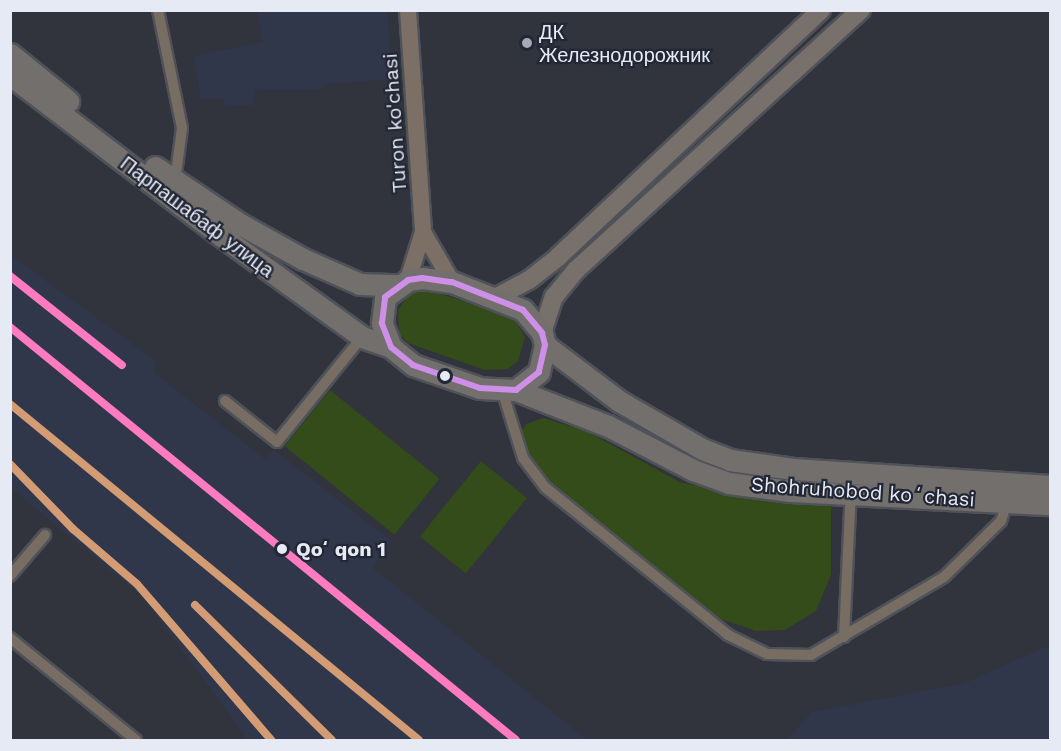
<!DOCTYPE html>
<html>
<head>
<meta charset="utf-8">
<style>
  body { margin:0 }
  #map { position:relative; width:1061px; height:751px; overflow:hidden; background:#31343c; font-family:"Work Sans",sans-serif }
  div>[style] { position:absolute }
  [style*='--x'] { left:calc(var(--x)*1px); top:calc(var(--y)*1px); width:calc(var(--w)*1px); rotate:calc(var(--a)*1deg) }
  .built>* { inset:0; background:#30374a }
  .green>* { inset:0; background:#344b1a; transform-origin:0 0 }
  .roads { filter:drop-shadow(2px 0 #4f5259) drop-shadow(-2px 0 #4f5259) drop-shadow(0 2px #4f5259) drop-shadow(0 -2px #4f5259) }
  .street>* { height:10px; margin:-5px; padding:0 5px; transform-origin:5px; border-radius:5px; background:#786d63 }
  .secondary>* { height:16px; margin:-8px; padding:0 8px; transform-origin:8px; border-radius:8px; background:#7c6f65 }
  .primary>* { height:18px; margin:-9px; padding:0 9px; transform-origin:9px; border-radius:9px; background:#78706a }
  .highway>* { height:21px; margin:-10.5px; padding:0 10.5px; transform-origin:10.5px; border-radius:10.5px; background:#736f6c }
  .bus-1>* { height:6px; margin:-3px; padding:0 3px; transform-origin:3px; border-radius:3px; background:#ce8fe9 }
  .rail-1>* { height:8px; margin:-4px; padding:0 4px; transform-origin:4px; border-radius:4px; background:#fe7ac1 }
  .rail-2>* { height:8px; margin:-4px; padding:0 4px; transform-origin:4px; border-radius:4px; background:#d39c74 }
  .dots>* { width:16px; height:16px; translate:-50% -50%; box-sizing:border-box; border:3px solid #222736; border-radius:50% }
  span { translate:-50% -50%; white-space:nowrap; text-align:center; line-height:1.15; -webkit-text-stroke:4.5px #222736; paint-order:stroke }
  .poi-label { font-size:20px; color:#e6eaf4 }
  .left { translate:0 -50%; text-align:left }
  .street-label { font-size:20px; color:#e6eaf4 }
  .stop-label { font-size:20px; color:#e6eaf4; font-weight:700 }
  .frame { position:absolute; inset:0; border:12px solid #e6eaf4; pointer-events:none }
</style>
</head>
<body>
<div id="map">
  <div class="built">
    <div style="clip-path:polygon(257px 11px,387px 11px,393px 79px,324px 84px,324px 89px,256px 90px,253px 105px,226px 106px,222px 98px,201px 99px,193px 56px,263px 42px)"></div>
    <div style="clip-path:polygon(11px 255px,157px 362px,153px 372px,265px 459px,274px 450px,391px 541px,373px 568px,587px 740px,248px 740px,143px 597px,11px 488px)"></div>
    <div style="clip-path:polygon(1050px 645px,1050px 740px,787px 740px,812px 712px,965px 683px)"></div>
  </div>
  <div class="green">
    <div style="clip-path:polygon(425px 289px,513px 317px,525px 337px,518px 361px,508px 369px,485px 370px,408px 343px,399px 333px,398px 310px,411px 292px)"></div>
    <div style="left:330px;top:390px;width:141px;height:72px;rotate:39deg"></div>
    <div style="clip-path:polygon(543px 418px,586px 431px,680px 482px,768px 500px,831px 503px,831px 575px,816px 611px,785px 630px,756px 631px,721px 619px,676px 590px,541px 475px,522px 450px,519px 435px,526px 424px)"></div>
    <div style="left:481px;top:461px;width:59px;height:97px;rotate:39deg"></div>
  </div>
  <div class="roads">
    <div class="street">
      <div style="--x:158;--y:10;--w:120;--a:78.5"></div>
      <div style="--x:182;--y:128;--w:54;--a:97.4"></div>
      <div style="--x:502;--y:390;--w:71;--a:72.8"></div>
      <div style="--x:523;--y:458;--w:38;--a:53"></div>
      <div style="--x:546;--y:488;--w:234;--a:38.9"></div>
      <div style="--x:728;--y:635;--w:43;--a:26"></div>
      <div style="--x:767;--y:654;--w:44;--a:1.3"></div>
      <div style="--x:811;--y:655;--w:154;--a:-30.4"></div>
      <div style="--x:944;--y:577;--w:80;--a:-44.5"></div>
      <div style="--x:1001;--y:521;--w:20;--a:-72"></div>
      <div style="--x:225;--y:401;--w:66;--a:38.3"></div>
      <div style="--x:277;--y:442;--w:135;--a:-51"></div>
      <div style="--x:10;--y:576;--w:54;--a:-49.5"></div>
      <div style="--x:844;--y:637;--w:146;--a:-87.3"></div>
      <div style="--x:10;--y:638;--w:162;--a:39"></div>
    </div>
    <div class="secondary">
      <div style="--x:408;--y:10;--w:223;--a:86.1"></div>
      <div style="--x:423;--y:232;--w:50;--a:107.4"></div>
      <div style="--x:423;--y:232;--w:58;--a:59.9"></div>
    </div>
    <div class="primary">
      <div style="--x:495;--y:298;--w:38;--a:-28"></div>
      <div style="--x:529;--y:280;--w:37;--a:-38"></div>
      <div style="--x:558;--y:257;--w:361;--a:-43.2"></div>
      <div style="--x:542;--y:333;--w:38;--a:-72"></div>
      <div style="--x:554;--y:297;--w:35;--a:-51"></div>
      <div style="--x:576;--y:270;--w:386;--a:-42.4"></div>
    </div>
    <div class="highway">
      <div style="--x:10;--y:54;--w:75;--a:39"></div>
      <div style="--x:10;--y:75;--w:259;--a:37.3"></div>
      <div style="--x:216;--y:232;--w:180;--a:35.7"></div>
      <div style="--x:362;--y:337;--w:31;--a:19"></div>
      <div style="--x:155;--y:167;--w:102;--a:33.8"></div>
      <div style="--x:240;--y:224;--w:72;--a:29.1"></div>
      <div style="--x:303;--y:259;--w:62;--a:23.7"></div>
      <div style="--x:360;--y:284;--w:38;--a:2"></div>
      <div style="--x:422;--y:278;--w:30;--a:8"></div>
      <div style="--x:452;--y:282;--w:76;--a:21.5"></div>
      <div style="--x:523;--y:310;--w:30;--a:50"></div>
      <div style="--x:542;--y:333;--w:12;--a:76"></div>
      <div style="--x:545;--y:345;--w:28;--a:103"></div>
      <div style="--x:539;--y:372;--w:29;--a:142"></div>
      <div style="--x:516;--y:390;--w:36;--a:-177"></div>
      <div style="--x:480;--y:388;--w:71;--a:-161.1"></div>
      <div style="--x:413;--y:365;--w:28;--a:-141"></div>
      <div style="--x:391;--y:347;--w:26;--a:-111"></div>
      <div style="--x:382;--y:323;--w:26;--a:-83"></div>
      <div style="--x:385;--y:297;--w:29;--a:-36"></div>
      <div style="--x:408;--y:280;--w:14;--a:-8"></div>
      <div style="--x:545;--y:345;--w:93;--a:37.1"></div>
      <div style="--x:619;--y:401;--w:96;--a:30"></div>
      <div style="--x:702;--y:449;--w:30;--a:21"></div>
      <div style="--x:730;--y:460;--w:64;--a:8.1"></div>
      <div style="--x:793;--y:469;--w:258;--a:3.8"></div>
      <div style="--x:516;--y:390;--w:99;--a:21.4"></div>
      <div style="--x:608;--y:426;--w:96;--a:27.4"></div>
      <div style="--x:693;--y:470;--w:38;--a:20"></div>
      <div style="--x:729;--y:483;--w:62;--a:7.5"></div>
      <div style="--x:790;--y:491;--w:260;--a:2.9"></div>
    </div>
  </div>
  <div class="bus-1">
    <div style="--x:422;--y:278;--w:30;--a:8"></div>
    <div style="--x:452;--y:282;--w:76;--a:21.5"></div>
    <div style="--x:523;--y:310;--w:30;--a:50"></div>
    <div style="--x:542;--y:333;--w:12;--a:76"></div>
    <div style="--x:545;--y:345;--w:28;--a:103"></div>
    <div style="--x:539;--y:372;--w:29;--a:142"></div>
    <div style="--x:516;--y:390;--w:36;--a:-177"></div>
    <div style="--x:480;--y:388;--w:71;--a:-161.1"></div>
    <div style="--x:413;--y:365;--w:28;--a:-141"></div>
    <div style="--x:391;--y:347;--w:26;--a:-111"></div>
    <div style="--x:382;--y:323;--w:26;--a:-83"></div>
    <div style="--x:385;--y:297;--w:29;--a:-36"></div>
    <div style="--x:408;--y:280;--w:14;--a:-8"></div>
  </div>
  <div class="rail-1">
    <div style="--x:10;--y:276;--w:143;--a:38.5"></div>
    <div style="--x:10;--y:327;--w:653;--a:39.22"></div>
  </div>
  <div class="rail-2">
    <div style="--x:10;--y:404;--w:529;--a:39.4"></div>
    <div style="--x:10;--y:464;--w:91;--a:45.9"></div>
    <div style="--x:73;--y:529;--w:84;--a:40.7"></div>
    <div style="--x:137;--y:584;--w:206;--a:49.3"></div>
    <div style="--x:195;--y:605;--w:192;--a:44.6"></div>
  </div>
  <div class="dots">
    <div style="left:527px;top:43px;background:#a7aab4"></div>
    <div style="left:445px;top:376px;background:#e6eaf4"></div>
    <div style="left:282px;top:549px;background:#e6eaf4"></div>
  </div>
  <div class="poi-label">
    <span class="left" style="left:539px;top:44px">ДК<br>Железнодорожник</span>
  </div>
  <div class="street-label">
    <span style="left:395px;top:123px;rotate:-94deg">Turon ko'chasi</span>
    <span style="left:197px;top:217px;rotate:37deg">Парпашабаф улица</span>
    <span style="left:863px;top:492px;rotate:4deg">Shohruhobod koʻchasi</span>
  </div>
  <div class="stop-label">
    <span class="left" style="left:296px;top:549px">Qoʻqon 1</span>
  </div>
  <div class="frame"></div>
</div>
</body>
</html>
